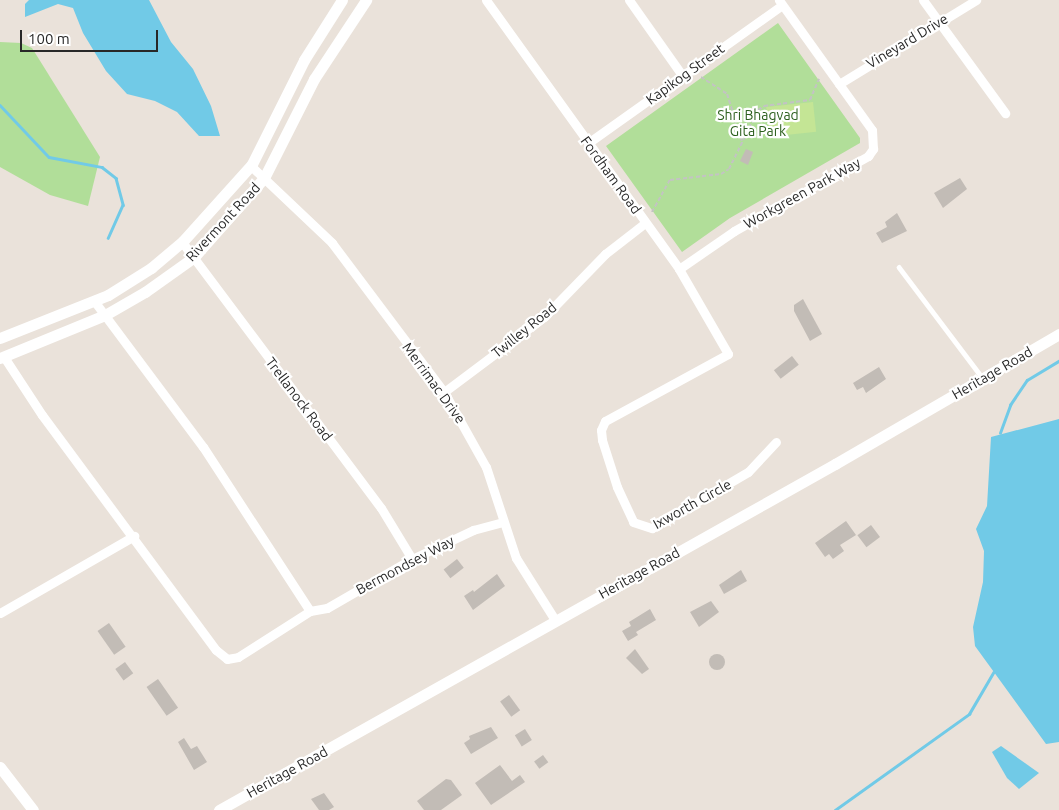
<!DOCTYPE html>
<html>
<head>
<meta charset="utf-8">
<style>
  body { margin:0 }
  #map { position:relative; width:1059px; height:810px; overflow:hidden; background:#eae2da; font-family:Ubuntu,sans-serif }
  div>[style] { position:absolute }
  [style*='--x'] { left:calc(var(--x)*1px); top:calc(var(--y)*1px); width:calc(var(--w)*1px); rotate:calc(var(--a)*1deg) }
  .green>* { inset:0; background:#b1de99 }
  .pitch>* { inset:0; background:#c4e595; transform-origin:0 0 }
  .water>* { inset:0; background:#71cae7 }
  .stream>* { height:2.5px; margin:-1.25px; padding:0 1.25px; transform-origin:1.25px; border-radius:1.25px; background:#71cae7 }
  .building>* { inset:0; background:#c2bcb6; transform-origin:0 0 }
  .round { border-radius:50% }
  .path>* { height:2px; margin-top:-1px; transform-origin:0; background:repeating-linear-gradient(90deg,#c3c3c3 0 4px,transparent 0 6.5px) }
  .service>* { height:4.5px; margin:-2.25px; padding:0 2.25px; transform-origin:2.25px; border-radius:2.25px; background:#fff }
  .minor>* { height:9px; margin:-4.5px; padding:0 4.5px; transform-origin:4.5px; border-radius:4.5px; background:#fff }
  .tertiary>* { height:11px; margin:-5.5px; padding:0 5.5px; transform-origin:5.5px; border-radius:5.5px; background:#fff }
  span { translate:-50% -50%; white-space:nowrap; text-align:center; line-height:1.15; -webkit-text-stroke:4.5px #fff; paint-order:stroke }
  .street-label { font-size:14px; color:#282828 }
  .park-label { font-size:14px; color:#2c5f1d }
  .scale { position:absolute; left:20px; top:30px; width:138px; height:22px; box-sizing:border-box; border:2px solid #282828; border-top:0; padding-left:6px; font-size:15px; line-height:18px; white-space:nowrap; color:#282828; -webkit-text-stroke:4px #fff; paint-order:stroke }
</style>
</head>
<body>
<div id="map">
  <div class="green">
    <div style="clip-path:polygon(778px 23px,860px 138px,860px 143px,730px 218px,682px 252px,606px 146px)"></div>
    <div style="clip-path:polygon(0 42px,21px 43px,32px 48px,100px 157px,88px 206px,50px 195px,0 167px)"></div>
  </div>
  <div class="pitch">
    <div style="left:813px;top:102px;width:30px;height:47px;rotate:84deg"></div>
  </div>
  <div class="water">
    <div style="clip-path:polygon(29px 0,149px 0,171px 42px,193px 69px,211px 106px,220px 136px,199px 136px,177px 112px,155px 101px,127px 94px,106px 71px,83px 33px,73px 8px,58px 4px,25px 17px,25px 4px)"></div>
    <div style="clip-path:polygon(1059px 419px,1059px 742px,1046px 744px,975px 646px,973px 627px,983px 582px,984px 551px,976px 529px,987px 506px,991px 437px)"></div>
    <div style="clip-path:polygon(1001px 746px,1039px 773px,1019px 789px,1007px 778px,992px 752px)"></div>
  </div>
  <div class="stream">
    <div style="--x:0;--y:105;--w:71;--a:46.7"></div>
    <div style="--x:49;--y:157;--w:54;--a:10.7"></div>
    <div style="--x:102;--y:167;--w:18;--a:38"></div>
    <div style="--x:116;--y:178;--w:28;--a:75"></div>
    <div style="--x:123;--y:205;--w:36;--a:114"></div>
    <div style="--x:1000;--y:433;--w:30;--a:-70"></div>
    <div style="--x:1010;--y:405;--w:30;--a:-56"></div>
    <div style="--x:1027;--y:380;--w:37;--a:-31"></div>
    <div style="--x:835;--y:810;--w:165;--a:-35.6"></div>
    <div style="--x:969;--y:714;--w:48;--a:-59.7"></div>
  </div>
  <div class="building">
    <div style="clip-path:polygon(746px 149px,753px 152px,748px 165px,740px 161px)"></div>
    <div style="clip-path:polygon(960px 178px,967px 189px,943px 208px,934px 193px)"></div>
    <div style="clip-path:polygon(897px 213px,907px 231px,882px 243px,876px 233px,887px 227px,885px 222px)"></div>
    <div style="clip-path:polygon(803px 299px,822px 334px,810px 341px,794px 311px,794px 305px)"></div>
    <div style="left:792px;top:356px;width:11px;height:23px;rotate:52deg"></div>
    <div style="clip-path:polygon(879px 367px,886px 379px,866px 393px,863px 387px,857px 390px,853px 383px)"></div>
    <div style="clip-path:polygon(846px 521px,856px 535px,840px 545px,844px 551px,833px 559px,829px 554px,825px 557px,815px 543px)"></div>
    <div style="left:871px;top:525px;width:15px;height:17px;rotate:53deg"></div>
    <div style="left:457px;top:559px;width:11px;height:17px;rotate:52deg"></div>
    <div style="clip-path:polygon(741px 570px,747px 581px,724px 594px,719px 585px)"></div>
    <div style="clip-path:polygon(497px 574px,505px 586px,473px 610px,464px 596px,473px 590px,474px 592px)"></div>
    <div style="clip-path:polygon(711px 601px,719px 612px,699px 627px,690px 612px)"></div>
    <div style="clip-path:polygon(650px 609px,656px 620px,636px 632px,638px 635px,628px 641px,622px 631px,631px 626px,629px 622px)"></div>
    <div style="left:109px;top:623px;width:29px;height:14px;rotate:55deg"></div>
    <div style="clip-path:polygon(635px 649px,649px 669px,642px 674px,626px 658px)"></div>
    <div class="round" style="left:709px;top:654px;width:16px;height:16px"></div>
    <div style="left:125px;top:662px;width:14px;height:12px;rotate:54deg"></div>
    <div style="left:158px;top:679px;width:35px;height:14px;rotate:55deg"></div>
    <div style="left:509px;top:695px;width:19px;height:11px;rotate:54deg"></div>
    <div style="clip-path:polygon(491px 727px,498px 738px,471px 754px,464px 743px,470px 739px,469px 736px)"></div>
    <div style="left:525px;top:729px;width:13px;height:12px;rotate:58deg"></div>
    <div style="clip-path:polygon(184px 738px,191px 749px,197px 746px,207px 762px,194px 770px,178px 742px)"></div>
    <div style="left:543px;top:755px;width:9px;height:11px;rotate:54deg"></div>
    <div style="clip-path:polygon(500px 765px,512px 781px,520px 775px,525px 782px,491px 805px,475px 783px)"></div>
    <div style="clip-path:polygon(446px 779px,451px 780px,462px 795px,441px 810px,424px 810px,417px 801px)"></div>
    <div style="clip-path:polygon(324px 793px,334px 807px,329px 810px,319px 810px,311px 799px)"></div>
  </div>
  <div class="path">
    <div style="--x:701;--y:77;--w:31;--a:33"></div>
    <div style="--x:727;--y:94;--w:49;--a:72.3"></div>
    <div style="--x:652;--y:212;--w:37;--a:-61"></div>
    <div style="--x:670;--y:180;--w:51;--a:-6.7"></div>
    <div style="--x:721;--y:174;--w:9;--a:-32"></div>
    <div style="--x:729;--y:169;--w:66;--a:-63.8"></div>
    <div style="--x:758;--y:110;--w:7;--a:-34"></div>
    <div style="--x:764;--y:106;--w:46;--a:-7.4"></div>
    <div style="--x:810;--y:100;--w:23;--a:-67"></div>
  </div>
  <div class="service">
    <div style="--x:899;--y:267;--w:138;--a:53"></div>
  </div>
  <div class="minor">
    <div style="--x:486;--y:0;--w:331;--a:54.3"></div>
    <div style="--x:679;--y:269;--w:98;--a:60"></div>
    <div style="--x:728;--y:354;--w:140;--a:151.4"></div>
    <div style="--x:605;--y:421;--w:10;--a:114"></div>
    <div style="--x:601;--y:430;--w:10;--a:84"></div>
    <div style="--x:602;--y:440;--w:49;--a:72.3"></div>
    <div style="--x:617;--y:487;--w:38;--a:65"></div>
    <div style="--x:633;--y:522;--w:20;--a:18"></div>
    <div style="--x:652;--y:528;--w:111;--a:-30.3"></div>
    <div style="--x:748;--y:472;--w:41;--a:-47"></div>
    <div style="--x:629;--y:0;--w:92;--a:54.8"></div>
    <div style="--x:923;--y:0;--w:140;--a:54"></div>
    <div style="--x:839;--y:84;--w:161;--a:-31.5"></div>
    <div style="--x:588;--y:143;--w:238;--a:-35.4"></div>
    <div style="--x:251;--y:166;--w:112;--a:43.5"></div>
    <div style="--x:332;--y:243;--w:186;--a:53.1"></div>
    <div style="--x:444;--y:392;--w:86;--a:60.8"></div>
    <div style="--x:486;--y:467;--w:96;--a:71.8"></div>
    <div style="--x:516;--y:558;--w:73;--a:57.8"></div>
    <div style="--x:182;--y:242;--w:332;--a:53.2"></div>
    <div style="--x:381;--y:508;--w:60;--a:58.7"></div>
    <div style="--x:679;--y:269;--w:67;--a:-34.6"></div>
    <div style="--x:734;--y:231;--w:154;--a:-29.2"></div>
    <div style="--x:868;--y:156;--w:9;--a:-54"></div>
    <div style="--x:873;--y:149;--w:19;--a:-93"></div>
    <div style="--x:872;--y:130;--w:160;--a:-125.6"></div>
    <div style="--x:4;--y:357;--w:69;--a:56.8"></div>
    <div style="--x:42;--y:415;--w:292;--a:53.5"></div>
    <div style="--x:216;--y:650;--w:14;--a:39"></div>
    <div style="--x:227;--y:659;--w:11;--a:-10"></div>
    <div style="--x:238;--y:657;--w:85;--a:-32.6"></div>
    <div style="--x:310;--y:611;--w:196;--a:-123.1"></div>
    <div style="--x:203;--y:447;--w:181;--a:-126.7"></div>
    <div style="--x:444;--y:392;--w:125;--a:-36.9"></div>
    <div style="--x:544;--y:317;--w:88;--a:-45.9"></div>
    <div style="--x:605;--y:254;--w:51;--a:-37.8"></div>
    <div style="--x:310;--y:611;--w:17;--a:-10"></div>
    <div style="--x:327;--y:608;--w:98;--a:-30"></div>
    <div style="--x:412;--y:559;--w:68;--a:-25.4"></div>
    <div style="--x:473;--y:530;--w:30;--a:-15"></div>
    <div style="--x:0;--y:613;--w:155;--a:-29.9"></div>
  </div>
  <div class="tertiary">
    <div style="--x:0;--y:338;--w:116;--a:-21.7"></div>
    <div style="--x:108;--y:295;--w:51;--a:-32.1"></div>
    <div style="--x:151;--y:268;--w:42;--a:-40.2"></div>
    <div style="--x:183;--y:241;--w:103;--a:-48.1"></div>
    <div style="--x:252;--y:164;--w:116;--a:-63.4"></div>
    <div style="--x:304;--y:60;--w:71;--a:-57.7"></div>
    <div style="--x:0;--y:358;--w:113;--a:-22.3"></div>
    <div style="--x:105;--y:315;--w:46;--a:-29.9"></div>
    <div style="--x:145;--y:292;--w:60;--a:-35.5"></div>
    <div style="--x:194;--y:257;--w:106;--a:-48.5"></div>
    <div style="--x:264;--y:178;--w:111;--a:-63.2"></div>
    <div style="--x:314;--y:79;--w:95;--a:-56.6"></div>
    <div style="--x:0;--y:767;--w:54;--a:52.5"></div>
    <div style="--x:219;--y:810;--w:707;--a:-29.32"></div>
    <div style="--x:835;--y:464;--w:259;--a:-30.1"></div>
  </div>
  <div class="street-label">
    <span style="left:907px;top:41px;rotate:-31deg">Vineyard Drive</span>
    <span style="left:685px;top:74px;rotate:-36deg">Kapikog Street</span>
    <span style="left:611px;top:175px;rotate:54deg">Fordham Road</span>
    <span style="left:802px;top:193px;rotate:-29deg">Workgreen Park Way</span>
    <span style="left:223px;top:222px;rotate:-47deg">Rivermont Road</span>
    <span style="left:524px;top:330px;rotate:-39deg">Twilley Road</span>
    <span style="left:992px;top:373px;rotate:-30deg">Heritage Road</span>
    <span style="left:434px;top:383px;rotate:54deg">Merrimac Drive</span>
    <span style="left:299px;top:399px;rotate:53deg">Trellanock Road</span>
    <span style="left:692px;top:504px;rotate:-29deg">Ixworth Circle</span>
    <span style="left:405px;top:565px;rotate:-28deg">Bermondsey Way</span>
    <span style="left:639px;top:573px;rotate:-29deg">Heritage Road</span>
    <span style="left:287px;top:772px;rotate:-29deg">Heritage Road</span>
  </div>
  <div class="park-label">
    <span style="left:758px;top:123px">Shri Bhagvad<br>Gita Park</span>
  </div>
  <div class="scale">100 m</div>
</div>
</body>
</html>
